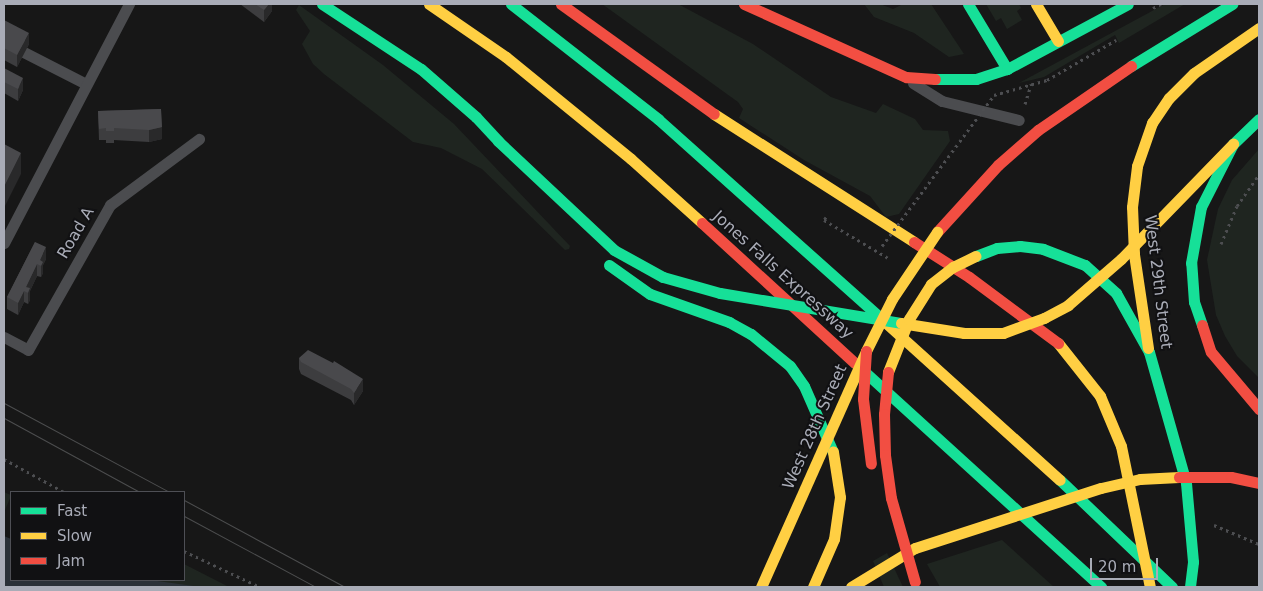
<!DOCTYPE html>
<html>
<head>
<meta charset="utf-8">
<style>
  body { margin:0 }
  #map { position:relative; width:1263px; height:591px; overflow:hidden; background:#171717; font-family:"DejaVu Sans",sans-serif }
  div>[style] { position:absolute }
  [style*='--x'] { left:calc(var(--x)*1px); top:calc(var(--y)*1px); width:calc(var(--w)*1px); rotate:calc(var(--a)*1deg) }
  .green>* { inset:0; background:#1f2520; transform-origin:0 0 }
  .water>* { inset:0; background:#2b3138 }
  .path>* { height:3px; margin-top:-1.5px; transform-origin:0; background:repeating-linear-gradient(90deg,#4d4e51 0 2.5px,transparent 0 6.5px) }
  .lane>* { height:11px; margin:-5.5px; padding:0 5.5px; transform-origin:5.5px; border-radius:5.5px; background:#4b4c4f }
  .fast>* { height:11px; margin:-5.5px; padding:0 5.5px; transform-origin:5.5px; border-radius:5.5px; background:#16e098 }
  .slow>* { height:11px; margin:-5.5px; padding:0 5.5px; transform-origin:5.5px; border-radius:5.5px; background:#ffcf43 }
  .jam>* { height:11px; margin:-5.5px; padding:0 5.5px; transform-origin:5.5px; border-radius:5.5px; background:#f24e42 }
  .tram>* { height:1px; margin:-0.5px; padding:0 0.5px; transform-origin:0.5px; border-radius:0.5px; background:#4c4d4e }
  .path-bridge>* { height:3px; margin-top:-1.5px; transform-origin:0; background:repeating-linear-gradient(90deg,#4d4e51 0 2.5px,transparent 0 6.5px) }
  .fast-bridge>* { height:11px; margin:-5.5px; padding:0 5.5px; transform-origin:5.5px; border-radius:5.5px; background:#16e098 }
  .slow-bridge>* { height:11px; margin:-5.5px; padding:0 5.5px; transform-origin:5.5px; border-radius:5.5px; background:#ffcf43 }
  .jam-bridge>* { height:11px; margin:-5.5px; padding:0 5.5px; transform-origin:5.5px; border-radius:5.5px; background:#f24e42 }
  .wall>* { inset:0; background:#3d3d3f }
  .shaded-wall>* { inset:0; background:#29292a }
  .building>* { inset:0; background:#49494c }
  span { translate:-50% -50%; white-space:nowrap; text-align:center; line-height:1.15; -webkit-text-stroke:4px #111113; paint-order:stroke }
  .street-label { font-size:16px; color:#a9acb7 }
  .frame { position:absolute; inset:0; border:5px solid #a9acb7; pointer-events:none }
  .legend { position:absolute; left:10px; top:491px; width:175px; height:90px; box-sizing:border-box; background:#111113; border:1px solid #4e4f55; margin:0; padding:6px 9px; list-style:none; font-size:15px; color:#a9acb7 }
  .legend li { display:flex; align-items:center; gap:10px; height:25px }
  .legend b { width:25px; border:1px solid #4e4f55 }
  .scale { position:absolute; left:1090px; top:558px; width:68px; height:22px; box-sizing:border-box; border:2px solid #a9acb7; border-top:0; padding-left:6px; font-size:15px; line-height:18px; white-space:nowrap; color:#a9acb7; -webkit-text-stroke:4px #111113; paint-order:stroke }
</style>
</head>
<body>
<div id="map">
  <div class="green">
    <div style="clip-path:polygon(602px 4px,678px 4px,753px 44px,831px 97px,876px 113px,883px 104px,915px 119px,923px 130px,948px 131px,950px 141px,899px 214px,886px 217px,870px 196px,804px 160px,739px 118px,743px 109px,738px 102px)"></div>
    <div style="clip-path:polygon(864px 4px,880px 4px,893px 9px,903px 4px,931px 4px,964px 54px,949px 57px,914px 33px,874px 17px)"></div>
    <div style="clip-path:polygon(986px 4px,1019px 4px,1021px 8px,1017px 11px,1022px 20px,1007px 29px,1001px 18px,996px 21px)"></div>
    <div style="clip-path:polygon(1165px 4px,1185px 4px,1119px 43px,1115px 35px,1044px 77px,1019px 83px)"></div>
    <div style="clip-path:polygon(299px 5px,383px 65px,454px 124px,570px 246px,569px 249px,565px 250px,482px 169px,441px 148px,413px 142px,324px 74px,313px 64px,302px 44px,310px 31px,296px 10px)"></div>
    <div style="clip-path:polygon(1259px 149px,1259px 378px,1237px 356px,1225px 336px,1216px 315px,1207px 260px,1218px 209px,1232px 180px)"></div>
    <div style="left:4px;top:492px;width:8px;height:59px;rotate:23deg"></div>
    <div style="clip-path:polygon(1002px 540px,1054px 587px,940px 587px,927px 564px)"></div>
    <div style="clip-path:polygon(887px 553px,903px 587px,884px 587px,873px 561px)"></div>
    <div style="clip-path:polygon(184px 564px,229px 587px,110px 587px,84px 580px,184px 580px)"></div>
  </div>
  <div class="water">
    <div style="clip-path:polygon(4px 536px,11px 539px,11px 580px,150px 580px,201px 587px,4px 587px)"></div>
  </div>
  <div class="path">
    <div style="--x:1153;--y:8;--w:9;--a:-27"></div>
    <div style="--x:1025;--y:104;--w:21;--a:-73"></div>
    <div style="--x:826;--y:217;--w:4;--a:124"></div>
    <div style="--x:824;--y:220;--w:77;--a:30.6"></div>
    <div style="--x:1221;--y:244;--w:41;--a:-67.2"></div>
    <div style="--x:1237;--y:206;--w:38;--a:-55"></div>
    <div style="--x:4;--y:459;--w:68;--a:28.8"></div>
    <div style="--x:1214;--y:525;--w:49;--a:22.9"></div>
    <div style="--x:184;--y:551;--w:84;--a:25.3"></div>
  </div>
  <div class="lane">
    <div style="--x:4;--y:42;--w:92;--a:27.1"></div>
    <div style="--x:913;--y:83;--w:34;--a:32"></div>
    <div style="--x:942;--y:101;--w:79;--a:13.9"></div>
    <div style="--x:4;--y:243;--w:270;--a:-62.4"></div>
    <div style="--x:4;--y:337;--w:27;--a:28"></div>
    <div style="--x:28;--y:350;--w:167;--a:-60.5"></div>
    <div style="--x:110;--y:205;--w:111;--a:-36.6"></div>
  </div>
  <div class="fast">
    <div style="--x:322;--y:4;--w:118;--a:33.3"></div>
    <div style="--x:421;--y:69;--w:73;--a:41.1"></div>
    <div style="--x:476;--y:117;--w:33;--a:47"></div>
    <div style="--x:511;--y:4;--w:187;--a:38"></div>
    <div style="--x:658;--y:119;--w:306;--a:41.8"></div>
    <div style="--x:968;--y:4;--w:76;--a:59"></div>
    <div style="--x:1131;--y:66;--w:119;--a:-31.5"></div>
    <div style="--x:935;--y:79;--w:41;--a:0"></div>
    <div style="--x:976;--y:79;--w:33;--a:-18"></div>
    <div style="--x:1007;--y:69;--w:137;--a:-28.2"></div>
    <div style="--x:976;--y:256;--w:22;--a:-21"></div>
    <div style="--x:997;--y:248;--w:23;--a:-5"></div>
    <div style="--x:1020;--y:246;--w:23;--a:7"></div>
    <div style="--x:1043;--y:249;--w:45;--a:20.9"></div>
    <div style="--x:1085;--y:265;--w:42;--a:42.1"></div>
    <div style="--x:1116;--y:293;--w:68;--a:60.8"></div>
    <div style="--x:1202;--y:325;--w:24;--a:-109"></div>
    <div style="--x:1194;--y:302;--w:39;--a:-94"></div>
    <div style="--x:1191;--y:263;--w:57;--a:-79.9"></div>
    <div style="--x:1201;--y:207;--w:71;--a:-63.1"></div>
    <div style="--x:1233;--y:144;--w:36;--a:-44"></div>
    <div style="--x:1149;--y:352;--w:136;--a:74.2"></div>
    <div style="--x:1186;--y:483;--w:79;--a:84.9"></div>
    <div style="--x:1193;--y:562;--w:25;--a:97"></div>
    <div style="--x:855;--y:363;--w:333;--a:42.3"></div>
    <div style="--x:1060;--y:480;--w:155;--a:43.7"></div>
  </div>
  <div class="slow">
    <div style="--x:429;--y:4;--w:93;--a:34.5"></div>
    <div style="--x:506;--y:57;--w:161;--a:39.2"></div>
    <div style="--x:631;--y:159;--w:96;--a:42"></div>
    <div style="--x:1036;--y:4;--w:43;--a:59.3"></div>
    <div style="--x:714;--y:114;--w:237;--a:32.6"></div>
    <div style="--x:886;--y:323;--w:234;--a:42.1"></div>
    <div style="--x:1058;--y:343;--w:68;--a:51.6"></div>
    <div style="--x:1100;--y:396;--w:54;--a:67.2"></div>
    <div style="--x:1148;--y:348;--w:95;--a:-98.5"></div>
    <div style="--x:1134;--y:254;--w:47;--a:-92.4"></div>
    <div style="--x:1132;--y:207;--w:41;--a:-83"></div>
    <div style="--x:1137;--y:166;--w:46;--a:-70.8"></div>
    <div style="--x:1152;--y:123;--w:30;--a:-56"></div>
    <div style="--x:1169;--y:98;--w:35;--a:-45"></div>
    <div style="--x:1194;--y:73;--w:79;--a:-34.7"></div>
  </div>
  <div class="jam">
    <div style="--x:561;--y:4;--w:188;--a:35.7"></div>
    <div style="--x:744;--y:4;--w:178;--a:24.3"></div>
    <div style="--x:906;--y:77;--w:29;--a:4"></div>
    <div style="--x:702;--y:223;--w:207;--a:42.5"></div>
    <div style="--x:937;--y:232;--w:91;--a:-47.7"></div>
    <div style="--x:998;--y:165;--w:53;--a:-41.2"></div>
    <div style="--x:1038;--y:130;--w:113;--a:-34.5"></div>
    <div style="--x:914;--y:242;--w:65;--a:32.5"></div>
    <div style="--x:969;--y:277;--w:111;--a:36.6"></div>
    <div style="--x:1202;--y:325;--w:28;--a:72"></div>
    <div style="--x:1211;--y:352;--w:75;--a:49.9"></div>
  </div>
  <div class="tram">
    <div style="--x:4;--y:403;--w:187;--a:28.3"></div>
    <div style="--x:4;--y:418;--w:155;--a:28.6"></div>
    <div style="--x:184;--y:500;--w:183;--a:28.4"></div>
    <div style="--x:184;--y:516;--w:150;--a:28.3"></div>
  </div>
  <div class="path-bridge">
    <div style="--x:882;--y:246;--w:188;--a:-53.4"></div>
    <div style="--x:994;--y:95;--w:55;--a:-15.8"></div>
    <div style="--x:1047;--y:80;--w:80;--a:-30.1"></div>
  </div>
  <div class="fast-bridge">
    <div style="--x:498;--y:141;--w:159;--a:43.2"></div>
    <div style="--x:614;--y:250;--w:56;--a:28.9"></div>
    <div style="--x:663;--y:277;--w:59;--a:15.7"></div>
    <div style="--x:720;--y:293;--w:183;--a:9.4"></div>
    <div style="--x:609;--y:265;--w:50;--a:35.3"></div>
    <div style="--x:650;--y:294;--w:84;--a:19.5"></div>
    <div style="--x:729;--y:322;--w:25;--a:29"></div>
    <div style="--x:751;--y:334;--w:50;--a:39.4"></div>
    <div style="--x:790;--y:366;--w:24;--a:55"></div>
    <div style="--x:804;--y:386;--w:72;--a:66.3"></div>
  </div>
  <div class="slow-bridge">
    <div style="--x:901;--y:323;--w:64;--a:9"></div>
    <div style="--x:964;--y:333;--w:39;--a:0"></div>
    <div style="--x:1003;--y:333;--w:44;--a:-20.1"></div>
    <div style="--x:1044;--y:318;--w:27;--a:-28"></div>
    <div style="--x:1068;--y:305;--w:70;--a:-41"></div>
    <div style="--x:1121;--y:259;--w:161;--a:-45.8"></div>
    <div style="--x:888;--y:372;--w:57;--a:-68.4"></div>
    <div style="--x:909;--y:319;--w:41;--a:-57.8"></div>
    <div style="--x:931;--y:284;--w:28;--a:-38"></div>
    <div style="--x:953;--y:267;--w:25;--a:-26"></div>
    <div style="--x:1121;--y:446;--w:144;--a:78.4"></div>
    <div style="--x:761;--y:587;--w:258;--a:-66"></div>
    <div style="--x:866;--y:351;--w:58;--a:-63.4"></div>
    <div style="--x:892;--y:299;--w:81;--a:-56.1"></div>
    <div style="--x:813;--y:587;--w:52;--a:-66.4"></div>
    <div style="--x:834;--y:539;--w:42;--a:-81.9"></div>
    <div style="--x:840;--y:497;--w:46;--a:-98.8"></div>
    <div style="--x:851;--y:587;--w:75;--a:-31.4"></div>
    <div style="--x:915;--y:548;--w:195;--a:-17.9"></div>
    <div style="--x:1101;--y:488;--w:40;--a:-13"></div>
    <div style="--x:1140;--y:479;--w:39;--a:-3"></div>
  </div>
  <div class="jam-bridge">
    <div style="--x:866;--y:351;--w:48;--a:93.6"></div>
    <div style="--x:863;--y:399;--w:65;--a:83"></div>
    <div style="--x:888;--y:372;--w:42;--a:95.4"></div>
    <div style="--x:884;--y:414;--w:41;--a:88.6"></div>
    <div style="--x:885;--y:455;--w:43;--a:82.1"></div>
    <div style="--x:891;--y:498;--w:87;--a:74.1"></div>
    <div style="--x:1179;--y:477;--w:52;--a:0"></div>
    <div style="--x:1231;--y:477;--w:29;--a:12"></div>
  </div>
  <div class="wall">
    <div style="clip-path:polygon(240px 4px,272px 4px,272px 11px,264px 22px)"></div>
    <div style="clip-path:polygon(4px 20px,29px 44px,17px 67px,4px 60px)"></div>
    <div style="clip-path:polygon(4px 68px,23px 90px,18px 101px,4px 93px)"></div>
    <div style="clip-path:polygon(161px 109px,162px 139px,149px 142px,114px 140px,114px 143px,106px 143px,106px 140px,99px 140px,98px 111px)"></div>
    <div style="clip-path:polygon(35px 242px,46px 259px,43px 265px,43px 273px,41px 277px,37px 276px,30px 291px,30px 300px,28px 304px,24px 302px,18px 315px,7px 309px,7px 297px)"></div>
    <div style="clip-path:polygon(299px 358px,363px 391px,354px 405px,351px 400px,301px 374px,299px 369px)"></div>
  </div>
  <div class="shaded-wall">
    <div style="clip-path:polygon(269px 4px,272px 4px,272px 11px,264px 22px,264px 10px)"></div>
    <div style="clip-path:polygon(29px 33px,29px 44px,17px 67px,17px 55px)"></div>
    <div style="clip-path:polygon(23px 78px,23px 90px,18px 101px,18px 89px)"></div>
    <div style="clip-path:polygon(162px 127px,162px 139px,149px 142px,149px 130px)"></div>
    <div style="clip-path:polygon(21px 153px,21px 174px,4px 208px,4px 187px)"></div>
    <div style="clip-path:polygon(46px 247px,46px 259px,43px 265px,43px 273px,41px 277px,41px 266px,40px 260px)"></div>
    <div style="clip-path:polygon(37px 264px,37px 276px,30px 291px,30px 300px,28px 304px,28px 293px,26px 287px)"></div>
    <div style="clip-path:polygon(24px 291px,24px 302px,18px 315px,18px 303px)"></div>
    <div style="clip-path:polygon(363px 379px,363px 391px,354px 405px,354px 393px)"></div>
  </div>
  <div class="building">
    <div style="clip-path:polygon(255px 4px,269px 4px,264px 10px)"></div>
    <div style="clip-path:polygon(4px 20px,29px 33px,17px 55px,4px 48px)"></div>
    <div style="clip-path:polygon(4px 68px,23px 78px,18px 89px,4px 82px)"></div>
    <div style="clip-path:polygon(161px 109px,162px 127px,149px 130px,114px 128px,114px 131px,106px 131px,106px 128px,99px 129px,98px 111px)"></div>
    <div style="clip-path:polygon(4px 144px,21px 153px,4px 187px)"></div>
    <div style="clip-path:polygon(35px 242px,46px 247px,40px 260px,43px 262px,41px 266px,37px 264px,26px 287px,30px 288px,28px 293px,24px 291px,18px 303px,7px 297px)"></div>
    <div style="clip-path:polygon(308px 350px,333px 363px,334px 361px,363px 379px,354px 393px,351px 389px,301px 362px,299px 358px)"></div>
  </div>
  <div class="street-label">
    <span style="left:76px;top:233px;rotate:-60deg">Road A</span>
    <span style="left:783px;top:275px;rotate:42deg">Jones Falls Expressway</span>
    <span style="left:1158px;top:282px;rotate:83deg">West 29th Street</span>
    <span style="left:815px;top:427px;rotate:-66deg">West 28th Street</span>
  </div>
  <div class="frame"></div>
  <ul class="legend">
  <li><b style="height:6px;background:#16e098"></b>Fast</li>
  <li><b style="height:6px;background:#ffcf43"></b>Slow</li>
  <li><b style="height:6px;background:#f24e42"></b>Jam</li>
  </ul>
  <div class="scale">20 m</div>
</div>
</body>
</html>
